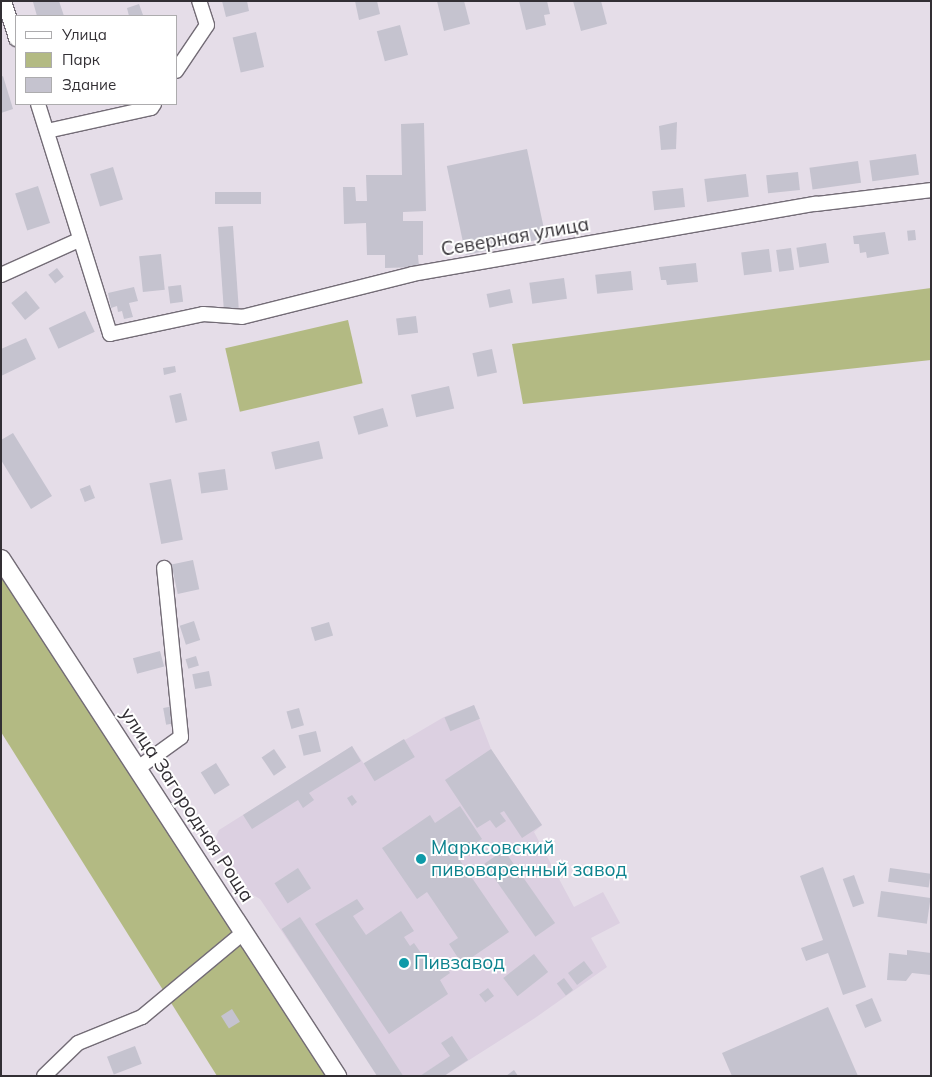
<!DOCTYPE html>
<html>
<head>
<meta charset="utf-8">
<style>
  body { margin:0 }
  #map { position:relative; width:932px; height:1077px; overflow:hidden; background:#e5dde8; font-family:Mulish,sans-serif }
  div>[style] { position:absolute }
  [style*='--x'] { left:calc(var(--x)*1px); top:calc(var(--y)*1px); width:calc(var(--w)*1px); rotate:calc(var(--a)*1deg) }
  .built>* { inset:0; background:#dcd0e1 }
  .green>* { inset:0; background:#b3ba83; transform-origin:0 0 }
  .building>* { inset:0; background:#c5c3cf; transform-origin:0 0 }
  .roads { filter:drop-shadow(1px 0 #736c76) drop-shadow(-1px 0 #736c76) drop-shadow(0 1px #736c76) drop-shadow(0 -1px #736c76) }
  .minor>* { height:14px; margin:-7px; padding:0 7px; transform-origin:7px; border-radius:7px; background:#fff }
  .tertiary>* { height:18px; margin:-9px; padding:0 9px; transform-origin:9px; border-radius:9px; background:#fff }
  .dots>* { width:14px; height:14px; translate:-50% -50%; box-sizing:border-box; border:2px solid #fff; border-radius:50% }
  span { translate:-50% -50%; white-space:nowrap; text-align:center; line-height:1.15; -webkit-text-stroke:4px #fff; paint-order:stroke }
  .street-label { font-size:19px; color:#322f34 }
  .culture-label { font-size:19px; color:#0d838f }
  .left { translate:0 -50%; text-align:left }
  .frame { position:absolute; inset:0; border:2px solid #322f34; pointer-events:none }
  .legend { position:absolute; left:15px; top:15px; width:162px; height:90px; box-sizing:border-box; background:#fff; border:1px solid #adacae; margin:0; padding:6px 9px; list-style:none; font-size:15px; color:#322f34 }
  .legend li { display:flex; align-items:center; gap:10px; height:25px }
  .legend b { width:25px; border:1px solid #adacae }
</style>
</head>
<body>
<div id="map">
  <div class="built">
    <div style="clip-path:polygon(474px 705px,491px 749px,542px 825px,534px 832px,574px 907px,603px 892px,620px 923px,591px 938px,607px 967px,535px 1018px,444px 1076px,379px 1076px,260px 899px,243px 889px,213px 843px,219px 830px,352px 746px,364px 764px,444px 717px)"></div>
  </div>
  <div class="green">
    <div style="clip-path:polygon(931px 288px,931px 360px,523px 404px,512px 344px)"></div>
    <div style="left:348px;top:320px;width:65px;height:126px;rotate:77deg"></div>
    <div style="clip-path:polygon(1px 568px,337px 1076px,217px 1076px,1px 732px)"></div>
  </div>
  <div class="building">
    <div style="clip-path:polygon(59px 1px,64px 16px,37px 16px,33px 2px)"></div>
    <div style="clip-path:polygon(222px 1px,247px 1px,249px 11px,226px 17px)"></div>
    <div style="clip-path:polygon(355px 1px,377px 1px,380px 14px,359px 20px)"></div>
    <div style="clip-path:polygon(437px 1px,464px 1px,470px 24px,444px 31px)"></div>
    <div style="clip-path:polygon(519px 1px,547px 1px,550px 14px,544px 15px,546px 25px,526px 30px)"></div>
    <div style="clip-path:polygon(573px 1px,601px 1px,607px 24px,581px 31px)"></div>
    <div style="clip-path:polygon(139px 4px,143px 15px,129px 16px,127px 8px)"></div>
    <div style="left:400px;top:25px;width:31px;height:24px;rotate:75deg"></div>
    <div style="left:256px;top:32px;width:36px;height:24px;rotate:77deg"></div>
    <div style="clip-path:polygon(3px 76px,13px 109px,1px 113px,1px 77px)"></div>
    <div style="clip-path:polygon(677px 122px,676px 149px,661px 150px,659px 126px)"></div>
    <div style="clip-path:polygon(424px 123px,426px 211px,403px 212px,403px 221px,423px 221px,423px 255px,418px 255px,419px 267px,385px 268px,385px 255px,367px 255px,366px 223px,344px 224px,343px 187px,355px 187px,356px 201px,367px 201px,366px 175px,402px 175px,401px 124px)"></div>
    <div style="left:527px;top:149px;width:91px;height:82px;rotate:78deg"></div>
    <div style="left:916px;top:154px;width:21px;height:47px;rotate:82deg"></div>
    <div style="left:858px;top:161px;width:22px;height:49px;rotate:82deg"></div>
    <div style="left:113px;top:167px;width:34px;height:24px;rotate:73deg"></div>
    <div style="left:798px;top:172px;width:18px;height:32px;rotate:84deg"></div>
    <div style="left:746px;top:174px;width:23px;height:42px;rotate:83deg"></div>
    <div style="left:38px;top:186px;width:39px;height:24px;rotate:72deg"></div>
    <div style="left:683px;top:188px;width:19px;height:31px;rotate:84deg"></div>
    <div style="left:261px;top:192px;width:12px;height:46px;rotate:90deg"></div>
    <div style="left:233px;top:226px;width:82px;height:15px;rotate:86deg"></div>
    <div style="left:915px;top:230px;width:10px;height:8px;rotate:84deg"></div>
    <div style="clip-path:polygon(885px 232px,889px 254px,867px 258px,866px 252px,860px 253px,859px 244px,854px 244px,853px 236px)"></div>
    <div style="left:826px;top:243px;width:20px;height:30px;rotate:81deg"></div>
    <div style="left:791px;top:248px;width:22px;height:15px;rotate:82deg"></div>
    <div style="left:769px;top:249px;width:23px;height:28px;rotate:83deg"></div>
    <div style="left:161px;top:254px;width:36px;height:22px;rotate:84deg"></div>
    <div style="clip-path:polygon(696px 263px,698px 282px,667px 285px,666px 280px,661px 280px,659px 267px)"></div>
    <div style="left:57px;top:268px;width:11px;height:11px;rotate:52deg"></div>
    <div style="left:631px;top:271px;width:19px;height:36px;rotate:84deg"></div>
    <div style="left:564px;top:278px;width:21px;height:35px;rotate:82deg"></div>
    <div style="left:181px;top:285px;width:17px;height:13px;rotate:83deg"></div>
    <div style="clip-path:polygon(134px 287px,138px 301px,129px 303px,133px 317px,124px 319px,122px 311px,118px 312px,117px 306px,111px 308px,108px 293px)"></div>
    <div style="left:510px;top:289px;width:14px;height:24px;rotate:78deg"></div>
    <div style="left:26px;top:291px;width:22px;height:19px;rotate:51deg"></div>
    <div style="left:85px;top:311px;width:23px;height:40px;rotate:65deg"></div>
    <div style="left:416px;top:316px;width:17px;height:20px;rotate:83deg"></div>
    <div style="clip-path:polygon(26px 338px,36px 359px,1px 376px,1px 349px)"></div>
    <div style="left:492px;top:349px;width:24px;height:20px;rotate:78deg"></div>
    <div style="clip-path:polygon(175px 366px,176px 372px,164px 375px,163px 368px)"></div>
    <div style="left:449px;top:386px;width:23px;height:39px;rotate:77deg"></div>
    <div style="left:181px;top:393px;width:28px;height:12px;rotate:77deg"></div>
    <div style="left:383px;top:408px;width:19px;height:31px;rotate:74deg"></div>
    <div style="clip-path:polygon(13px 433px,52px 496px,31px 509px,1px 460px,1px 440px)"></div>
    <div style="left:319px;top:441px;width:18px;height:49px;rotate:77deg"></div>
    <div style="left:225px;top:469px;width:21px;height:27px;rotate:82deg"></div>
    <div style="left:171px;top:479px;width:62px;height:22px;rotate:79deg"></div>
    <div style="left:90px;top:485px;width:14px;height:11px;rotate:69deg"></div>
    <div style="left:193px;top:560px;width:30px;height:22px;rotate:78deg"></div>
    <div style="left:194px;top:621px;width:20px;height:15px;rotate:72deg"></div>
    <div style="left:329px;top:622px;width:14px;height:19px;rotate:73deg"></div>
    <div style="left:160px;top:651px;width:16px;height:28px;rotate:75deg"></div>
    <div style="left:196px;top:656px;width:10px;height:11px;rotate:73deg"></div>
    <div style="left:209px;top:671px;width:15px;height:17px;rotate:79deg"></div>
    <div style="left:474px;top:705px;width:15px;height:32px;rotate:67deg"></div>
    <div style="left:174px;top:706px;width:17px;height:11px;rotate:80deg"></div>
    <div style="left:299px;top:708px;width:18px;height:13px;rotate:74deg"></div>
    <div style="left:316px;top:731px;width:21px;height:18px;rotate:76deg"></div>
    <div style="left:404px;top:739px;width:21px;height:47px;rotate:59deg"></div>
    <div style="clip-path:polygon(352px 746px,361px 761px,309px 793px,314px 800px,303px 808px,298px 800px,252px 829px,243px 815px)"></div>
    <div style="left:274px;top:749px;width:22px;height:15px;rotate:56deg"></div>
    <div style="clip-path:polygon(491px 749px,542px 825px,522px 838px,504px 811px,500px 813px,506px 821px,496px 828px,490px 820px,477px 828px,445px 780px)"></div>
    <div style="left:216px;top:763px;width:26px;height:18px;rotate:58deg"></div>
    <div style="clip-path:polygon(352px 795px,357px 802px,352px 806px,347px 798px)"></div>
    <div style="clip-path:polygon(460px 806px,482px 839px,457px 856px,509px 932px,462px 964px,449px 944px,458px 938px,427px 892px,417px 899px,382px 848px,430px 815px,435px 823px)"></div>
    <div style="left:504px;top:850px;width:89px;height:24px;rotate:55deg"></div>
    <div style="clip-path:polygon(823px 867px,866px 987px,843px 995px,828px 953px,806px 961px,801px 948px,823px 940px,800px 876px)"></div>
    <div style="left:298px;top:868px;width:24px;height:28px;rotate:57deg"></div>
    <div style="left:890px;top:868px;width:41px;height:14px;rotate:8deg"></div>
    <div style="left:854px;top:875px;width:30px;height:12px;rotate:70deg"></div>
    <div style="left:881px;top:891px;width:50px;height:26px;rotate:8deg"></div>
    <div style="clip-path:polygon(357px 899px,364px 909px,353px 916px,366px 935px,401px 911px,414px 931px,404px 937px,410px 946px,414px 943px,430px 966px,440px 959px,450px 973px,440px 980px,448px 994px,389px 1034px,315px 924px)"></div>
    <div style="left:300px;top:917px;width:191px;height:22px;rotate:57deg"></div>
    <div style="clip-path:polygon(907px 950px,931px 953px,931px 975px,912px 973px,906px 981px,887px 980px,889px 953px,907px 955px)"></div>
    <div style="left:534px;top:954px;width:23px;height:39px;rotate:52deg"></div>
    <div style="left:584px;top:961px;width:15px;height:20px;rotate:53deg"></div>
    <div style="left:564px;top:978px;width:15px;height:9px;rotate:53deg"></div>
    <div style="left:488px;top:988px;width:10px;height:11px;rotate:53deg"></div>
    <div style="left:872px;top:998px;width:25px;height:18px;rotate:67deg"></div>
    <div style="clip-path:polygon(828px 1007px,858px 1076px,732px 1076px,722px 1053px)"></div>
    <div style="left:232px;top:1009px;width:15px;height:13px;rotate:58deg"></div>
    <div style="clip-path:polygon(452px 1036px,468px 1060px,444px 1076px,420px 1076px,450px 1056px,441px 1043px)"></div>
    <div style="left:135px;top:1046px;width:19px;height:30px;rotate:69deg"></div>
    <div style="clip-path:polygon(514px 1070px,518px 1076px,506px 1076px)"></div>
  </div>
  <div class="roads">
    <div class="minor">
      <div style="--x:4;--y:1;--w:40;--a:72"></div>
      <div style="--x:176;--y:71;--w:55;--a:-56"></div>
      <div style="--x:207;--y:25;--w:25;--a:-108"></div>
      <div style="--x:38;--y:104;--w:241;--a:72.6"></div>
      <div style="--x:110;--y:334;--w:95;--a:-12.1"></div>
      <div style="--x:203;--y:314;--w:39;--a:4"></div>
      <div style="--x:242;--y:317;--w:176;--a:-14.1"></div>
      <div style="--x:413;--y:274;--w:409;--a:-9.9"></div>
      <div style="--x:816;--y:204;--w:116;--a:-6.9"></div>
      <div style="--x:47;--y:131;--w:107;--a:-12.5"></div>
      <div style="--x:151;--y:108;--w:5;--a:-53"></div>
      <div style="--x:1;--y:275;--w:85;--a:-24.2"></div>
      <div style="--x:138;--y:768;--w:53;--a:-35.8"></div>
      <div style="--x:181;--y:737;--w:170;--a:-95.7"></div>
      <div style="--x:44;--y:1076;--w:47;--a:-44.1"></div>
      <div style="--x:78;--y:1043;--w:69;--a:-22.1"></div>
      <div style="--x:142;--y:1017;--w:133;--a:-39.8"></div>
    </div>
    <div class="tertiary">
      <div style="--x:1;--y:559;--w:617;--a:56.98"></div>
    </div>
  </div>
  <div class="dots">
    <div style="left:421px;top:859px;background:#0f9aa8"></div>
    <div style="left:404px;top:963px;background:#0f9aa8"></div>
  </div>
  <div class="street-label">
    <span style="left:515px;top:237px;rotate:-10deg">Северная улица</span>
    <span style="left:187px;top:805px;rotate:57deg">улица Загородная Роща</span>
  </div>
  <div class="culture-label">
    <span class="left" style="left:431px;top:859px">Марксовский<br>пивоваренный завод</span>
    <span class="left" style="left:414px;top:963px">Пивзавод</span>
  </div>
  <div class="frame"></div>
  <ul class="legend">
  <li><b style="height:6px;background:#fff"></b>Улица</li>
  <li><b style="height:14px;background:#b3ba83"></b>Парк</li>
  <li><b style="height:14px;background:#c5c3cf"></b>Здание</li>
  </ul>
</div>
</body>
</html>
